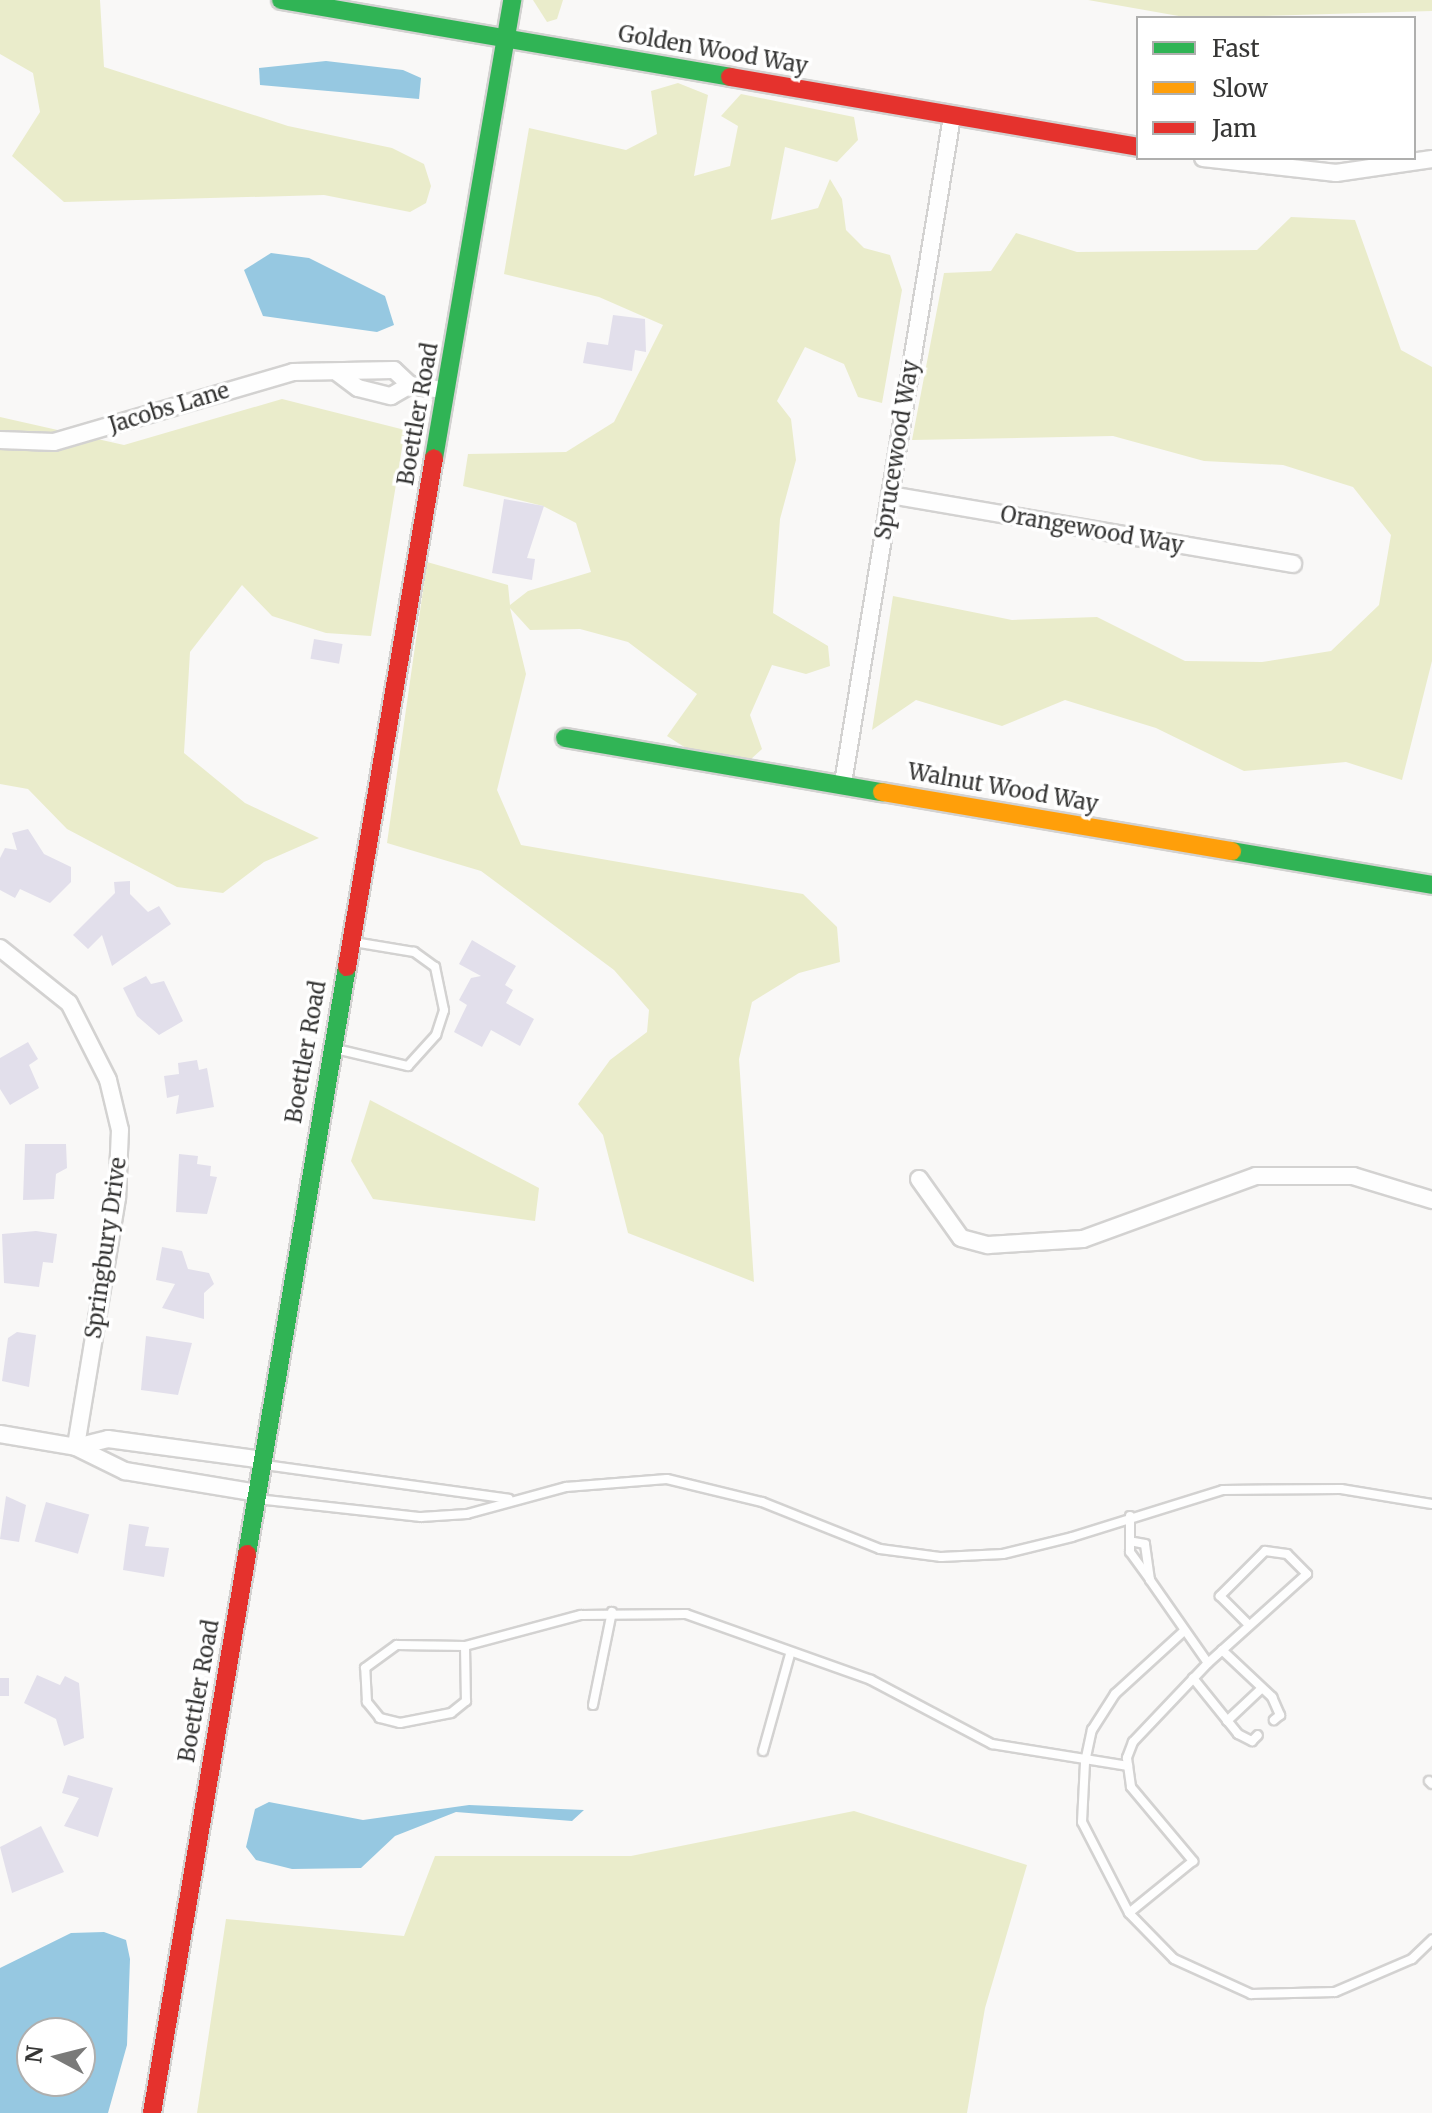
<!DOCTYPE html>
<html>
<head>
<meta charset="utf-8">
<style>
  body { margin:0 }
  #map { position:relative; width:1432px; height:2113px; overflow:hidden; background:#f9f8f7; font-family:Merriweather,serif }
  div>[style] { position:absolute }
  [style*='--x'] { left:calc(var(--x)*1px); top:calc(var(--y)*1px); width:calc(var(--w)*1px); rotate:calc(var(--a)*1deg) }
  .green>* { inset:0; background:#eaeccb }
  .water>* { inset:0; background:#96c8e1 }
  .building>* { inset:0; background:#e2dfeb; transform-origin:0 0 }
  .roads { filter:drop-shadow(2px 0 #d3d2d1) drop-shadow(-2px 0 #d3d2d1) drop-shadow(0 2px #d3d2d1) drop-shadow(0 -2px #d3d2d1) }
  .lane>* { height:8px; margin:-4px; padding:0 4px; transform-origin:4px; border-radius:4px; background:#fefefe }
  .street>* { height:16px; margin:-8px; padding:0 8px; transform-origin:8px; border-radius:8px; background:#fefefe }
  .fast>* { height:18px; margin:-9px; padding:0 9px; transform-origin:9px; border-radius:9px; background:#30b455 }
  .slow>* { height:18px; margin:-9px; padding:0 9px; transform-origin:9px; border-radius:9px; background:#ff9f0a }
  .jam>* { height:18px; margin:-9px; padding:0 9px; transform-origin:9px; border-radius:9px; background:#e5322d }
  span { translate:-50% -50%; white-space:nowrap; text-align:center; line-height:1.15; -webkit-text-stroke:7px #fff; paint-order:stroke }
  .street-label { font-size:22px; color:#363635 }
  .legend { position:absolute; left:1136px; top:16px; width:280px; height:144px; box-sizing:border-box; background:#fff; border:2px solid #afafae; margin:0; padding:10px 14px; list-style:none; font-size:24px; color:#363635 }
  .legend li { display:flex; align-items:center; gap:16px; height:40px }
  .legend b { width:40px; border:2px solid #afafae }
  .north { position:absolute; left:16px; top:2017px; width:80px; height:80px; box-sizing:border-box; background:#fff; border:2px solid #afafae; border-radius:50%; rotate:277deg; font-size:22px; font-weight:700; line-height:32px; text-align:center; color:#363635 }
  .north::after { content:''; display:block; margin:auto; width:28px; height:36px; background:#7a7a79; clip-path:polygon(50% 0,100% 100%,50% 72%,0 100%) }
</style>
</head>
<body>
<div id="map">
  <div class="green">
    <div style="clip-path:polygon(0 0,100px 0,104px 67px,288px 126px,392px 148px,424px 164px,431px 186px,426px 203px,410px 212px,324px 195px,64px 202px,12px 156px,40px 112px,33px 73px,0 54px)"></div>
    <div style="clip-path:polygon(533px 0,563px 0,557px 19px,547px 22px)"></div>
    <div style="clip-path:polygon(1088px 0,1432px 0,1432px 11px,1190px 18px)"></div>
    <div style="clip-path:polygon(678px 83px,708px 95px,694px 176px,730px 166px,738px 126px,721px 116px,741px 94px,854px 117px,858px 140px,837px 162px,785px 147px,771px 220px,818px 208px,830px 179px,842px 199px,846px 230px,864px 248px,890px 255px,902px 290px,882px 403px,858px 397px,844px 364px,805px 347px,777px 401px,791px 419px,796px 460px,780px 519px,773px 613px,828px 646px,830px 666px,806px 674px,772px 665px,750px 715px,762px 749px,750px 760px,689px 750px,667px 736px,697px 694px,628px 642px,580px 629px,530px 630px,510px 608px,526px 674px,497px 790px,521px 845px,803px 894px,837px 927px,840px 962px,799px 973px,752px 1002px,739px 1059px,754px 1282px,628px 1233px,603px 1135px,578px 1104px,610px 1060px,647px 1032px,649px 1010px,614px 970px,481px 871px,387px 843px,427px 562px,508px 585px,510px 605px,528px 591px,591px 572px,576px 523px,543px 506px,463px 486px,468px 454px,566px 452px,614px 422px,663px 325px,599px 297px,504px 274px,529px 128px,626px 150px,657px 134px,651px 91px)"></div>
    <div style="clip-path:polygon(1291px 217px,1355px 220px,1401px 350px,1432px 367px,1432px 661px,1402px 780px,1346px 762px,1244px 771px,1156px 728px,1065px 700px,1002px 726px,916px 700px,872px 730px,893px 596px,1012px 620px,1097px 617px,1185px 661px,1262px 662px,1331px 651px,1379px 605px,1391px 535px,1353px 487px,1283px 465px,1204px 461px,1113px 436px,912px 440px,944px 273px,991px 271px,1016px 233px,1077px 252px,1257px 250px)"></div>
    <div style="clip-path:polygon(282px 399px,405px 430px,371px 636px,326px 633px,272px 616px,242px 585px,190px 652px,184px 753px,245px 803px,319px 838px,264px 862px,223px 893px,177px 887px,67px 829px,28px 789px,0 784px,0 417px,124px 445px)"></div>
    <div style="clip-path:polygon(370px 1100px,539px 1188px,535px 1221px,373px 1199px,351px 1161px)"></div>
    <div style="clip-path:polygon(854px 1811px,1027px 1865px,985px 2008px,967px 2113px,197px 2113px,226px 1919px,404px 1936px,435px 1856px,631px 1856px)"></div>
  </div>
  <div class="water">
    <div style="clip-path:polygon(326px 61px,403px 70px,421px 78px,419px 99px,260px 85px,259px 68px)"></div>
    <div style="clip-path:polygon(271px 253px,309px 258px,385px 296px,394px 325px,377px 332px,263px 316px,244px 270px)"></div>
    <div style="clip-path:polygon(269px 1802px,363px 1820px,469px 1805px,584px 1810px,572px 1821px,456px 1812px,395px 1836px,361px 1868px,292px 1869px,256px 1860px,246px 1847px,255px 1809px)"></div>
    <div style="clip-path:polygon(evenodd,104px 1932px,126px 1940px,130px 1959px,127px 2045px,108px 2113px,0 2113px,0 1968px,71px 1933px,104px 1932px,80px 2033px,80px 2081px,32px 2081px,32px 2033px,80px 2033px)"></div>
  </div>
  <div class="building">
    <div style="clip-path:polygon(613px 315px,645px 319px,646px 352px,635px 350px,632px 371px,583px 363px,587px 342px,608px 345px)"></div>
    <div style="clip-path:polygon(504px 499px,544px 506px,527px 558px,535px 559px,532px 580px,492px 573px)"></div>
    <div style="left:314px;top:639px;width:29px;height:20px;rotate:10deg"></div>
    <div style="clip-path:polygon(28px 829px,44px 854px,71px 867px,71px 882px,50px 903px,20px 889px,15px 898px,0 890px,0 858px,5px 848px,17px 850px,12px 833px)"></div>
    <div style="clip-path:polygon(130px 881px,130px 894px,148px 912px,159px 906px,171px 924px,112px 966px,102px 935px,88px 949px,73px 935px,115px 893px,114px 882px)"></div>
    <div style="clip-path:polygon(472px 940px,516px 966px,505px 985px,513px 990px,506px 1003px,534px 1019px,520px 1046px,491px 1030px,482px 1047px,454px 1032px,467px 1005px,459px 1000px,471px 978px,481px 976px,459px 964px)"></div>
    <div style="clip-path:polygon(146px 976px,151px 984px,164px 981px,183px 1021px,159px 1035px,137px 1016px,123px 988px)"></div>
    <div style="clip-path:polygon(28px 1042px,38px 1059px,29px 1065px,39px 1088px,10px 1105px,0 1089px,0 1058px)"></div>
    <div style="clip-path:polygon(197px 1060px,199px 1070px,207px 1068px,214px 1107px,176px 1114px,179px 1095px,167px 1098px,164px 1076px,179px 1074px,178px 1063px)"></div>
    <div style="clip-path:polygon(25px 1144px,66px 1144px,67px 1168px,56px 1174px,54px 1199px,23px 1200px)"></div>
    <div style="clip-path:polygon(179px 1154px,198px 1156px,197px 1164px,211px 1166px,210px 1176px,217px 1177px,207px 1214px,176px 1212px)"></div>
    <div style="clip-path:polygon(36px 1231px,57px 1234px,53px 1263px,43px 1262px,39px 1287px,4px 1283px,2px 1234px)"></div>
    <div style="clip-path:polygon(162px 1247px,182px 1251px,188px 1269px,209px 1273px,214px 1284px,204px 1293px,204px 1319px,162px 1308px,175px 1284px,156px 1280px)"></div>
    <div style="clip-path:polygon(17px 1332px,36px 1335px,29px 1387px,2px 1381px,8px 1338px)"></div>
    <div style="clip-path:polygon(146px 1336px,192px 1343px,178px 1395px,141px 1390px)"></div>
    <div style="clip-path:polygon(6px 1496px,26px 1505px,19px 1542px,0 1539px)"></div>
    <div style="left:46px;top:1502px;width:45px;height:41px;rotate:16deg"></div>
    <div style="clip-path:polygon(129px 1524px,149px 1527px,145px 1546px,169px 1548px,164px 1577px,123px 1570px)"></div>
    <div style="clip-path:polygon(37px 1675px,60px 1685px,65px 1676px,79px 1683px,84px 1738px,64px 1746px,56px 1719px,24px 1703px)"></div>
    <div style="left:0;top:1678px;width:9px;height:18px"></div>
    <div style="clip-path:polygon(68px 1775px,113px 1788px,98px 1837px,64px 1826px,79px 1798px,62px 1793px)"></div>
    <div style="clip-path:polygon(41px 1826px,64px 1872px,12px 1893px,0 1847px)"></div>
  </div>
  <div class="roads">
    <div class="lane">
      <div style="--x:336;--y:1049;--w:74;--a:13.3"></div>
      <div style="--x:408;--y:1066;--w:42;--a:-47.9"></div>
      <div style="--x:436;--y:1035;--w:26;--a:-72"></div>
      <div style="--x:444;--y:1010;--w:44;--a:-101.8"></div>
      <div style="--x:435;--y:967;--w:26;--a:-144"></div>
      <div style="--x:414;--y:952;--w:61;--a:-170.5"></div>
      <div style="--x:265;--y:1465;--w:246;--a:7.9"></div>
      <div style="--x:257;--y:1499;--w:165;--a:6.3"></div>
      <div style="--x:421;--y:1517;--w:46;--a:-3.7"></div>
      <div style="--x:467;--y:1514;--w:103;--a:-15.3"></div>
      <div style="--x:566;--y:1487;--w:101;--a:-4.5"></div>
      <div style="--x:667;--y:1479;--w:98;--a:13.6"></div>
      <div style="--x:762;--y:1502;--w:127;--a:21.7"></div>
      <div style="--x:880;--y:1549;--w:62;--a:7.5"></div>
      <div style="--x:941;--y:1557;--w:62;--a:-2.8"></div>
      <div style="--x:1003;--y:1554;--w:71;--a:-13.8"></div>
      <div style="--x:1072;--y:1537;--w:158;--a:-17.3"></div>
      <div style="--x:1223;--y:1490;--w:118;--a:-0.5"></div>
      <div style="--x:1341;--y:1489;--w:92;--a:9.4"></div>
      <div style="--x:1130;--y:1516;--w:36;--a:90"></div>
      <div style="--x:1130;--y:1552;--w:34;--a:54"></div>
      <div style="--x:1150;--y:1580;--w:36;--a:-98"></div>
      <div style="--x:1145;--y:1544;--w:10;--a:-169"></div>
      <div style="--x:1150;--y:1580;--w:101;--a:55.1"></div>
      <div style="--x:1208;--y:1663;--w:109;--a:133.5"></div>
      <div style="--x:1133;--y:1742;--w:17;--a:111"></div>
      <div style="--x:1127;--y:1758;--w:29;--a:82"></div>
      <div style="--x:1131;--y:1787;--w:97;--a:50"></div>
      <div style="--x:1193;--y:1861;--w:82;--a:140.9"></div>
      <div style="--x:1129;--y:1913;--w:102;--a:-117.3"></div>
      <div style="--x:1082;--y:1822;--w:60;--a:-87.1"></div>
      <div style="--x:1085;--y:1762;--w:33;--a:-78"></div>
      <div style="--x:1092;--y:1730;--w:43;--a:-57.4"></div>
      <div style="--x:1115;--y:1694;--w:93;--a:-42.4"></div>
      <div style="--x:465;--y:1646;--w:55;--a:89"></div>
      <div style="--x:466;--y:1701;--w:19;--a:141"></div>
      <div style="--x:451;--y:1713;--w:52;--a:168.9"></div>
      <div style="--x:400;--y:1723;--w:21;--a:-166"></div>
      <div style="--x:380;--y:1718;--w:21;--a:-129"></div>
      <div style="--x:367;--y:1702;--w:34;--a:-93"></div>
      <div style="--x:365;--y:1668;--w:39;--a:-36"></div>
      <div style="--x:397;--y:1645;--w:68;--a:0.8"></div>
      <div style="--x:465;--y:1646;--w:120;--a:-15"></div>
      <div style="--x:581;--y:1615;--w:105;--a:-0.5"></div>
      <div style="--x:686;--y:1614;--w:196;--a:19.6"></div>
      <div style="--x:871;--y:1680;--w:137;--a:27.9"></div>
      <div style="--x:992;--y:1744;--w:138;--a:9.2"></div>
      <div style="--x:1222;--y:1650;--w:69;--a:43.2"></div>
      <div style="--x:1272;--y:1697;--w:20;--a:66"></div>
      <div style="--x:1280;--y:1715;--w:8;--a:140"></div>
      <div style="--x:1208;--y:1663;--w:133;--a:-42"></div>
      <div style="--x:1307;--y:1574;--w:28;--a:-135"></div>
      <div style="--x:1287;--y:1554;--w:22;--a:-172"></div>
      <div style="--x:1265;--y:1551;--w:64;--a:135"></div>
      <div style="--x:1220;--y:1596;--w:41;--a:45"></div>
      <div style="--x:1193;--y:1678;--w:72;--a:51.2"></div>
      <div style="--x:1238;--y:1734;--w:16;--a:27"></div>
      <div style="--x:1252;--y:1741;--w:8;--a:-45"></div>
      <div style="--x:593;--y:1705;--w:95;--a:-78.5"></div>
      <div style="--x:1227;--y:1721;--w:48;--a:-43.3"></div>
      <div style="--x:763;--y:1751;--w:101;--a:-74.4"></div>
      <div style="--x:1429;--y:1781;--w:4;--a:45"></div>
      <div style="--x:1129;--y:1913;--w:64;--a:45.6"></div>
      <div style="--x:1174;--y:1959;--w:85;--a:24.4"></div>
      <div style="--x:1251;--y:1994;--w:84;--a:-1.4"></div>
      <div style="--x:1335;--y:1992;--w:84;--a:-23.2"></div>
      <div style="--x:1412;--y:1959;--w:28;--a:-44"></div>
    </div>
    <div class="street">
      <div style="--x:1203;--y:158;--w:134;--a:6.4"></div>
      <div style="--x:1336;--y:173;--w:97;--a:-8.3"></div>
      <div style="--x:338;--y:373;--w:25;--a:37"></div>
      <div style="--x:358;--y:388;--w:34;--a:14"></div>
      <div style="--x:391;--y:396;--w:22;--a:-30"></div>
      <div style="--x:0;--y:440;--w:54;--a:2.1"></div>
      <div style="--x:54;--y:442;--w:249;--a:-16.3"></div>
      <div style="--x:293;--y:372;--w:101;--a:-1.1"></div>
      <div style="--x:394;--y:370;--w:22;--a:43"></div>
      <div style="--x:410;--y:385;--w:36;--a:9"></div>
      <div style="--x:890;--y:495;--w:409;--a:9.7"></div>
      <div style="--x:843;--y:783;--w:675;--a:-80.71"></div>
      <div style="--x:0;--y:948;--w:88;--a:38.6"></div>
      <div style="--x:69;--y:1003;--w:86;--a:63.1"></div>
      <div style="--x:108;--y:1080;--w:51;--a:76.5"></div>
      <div style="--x:120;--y:1130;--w:68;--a:92.5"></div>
      <div style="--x:117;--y:1198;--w:252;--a:99.4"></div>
      <div style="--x:919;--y:1179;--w:72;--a:54.6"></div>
      <div style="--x:961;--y:1238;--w:28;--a:15"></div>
      <div style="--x:988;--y:1245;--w:95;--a:-3.6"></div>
      <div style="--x:1083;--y:1239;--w:184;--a:-20"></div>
      <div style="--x:1256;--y:1176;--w:97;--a:0"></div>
      <div style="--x:1353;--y:1176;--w:83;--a:16.9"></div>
      <div style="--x:0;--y:1434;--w:77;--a:9.7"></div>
      <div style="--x:76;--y:1447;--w:55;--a:26.1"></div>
      <div style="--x:125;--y:1471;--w:135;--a:9.4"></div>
      <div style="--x:76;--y:1447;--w:33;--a:-14"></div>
      <div style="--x:108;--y:1439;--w:156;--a:7.7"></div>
    </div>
    <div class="fast">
      <div style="--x:281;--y:0;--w:456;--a:9.7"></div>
      <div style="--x:434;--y:458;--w:465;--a:-80.3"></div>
      <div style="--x:565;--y:738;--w:322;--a:9.7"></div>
      <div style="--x:1232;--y:851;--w:203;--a:9.6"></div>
      <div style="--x:247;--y:1554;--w:595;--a:-80.33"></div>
    </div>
    <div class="slow">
      <div style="--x:882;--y:792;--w:355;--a:9.6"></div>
    </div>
    <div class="jam">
      <div style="--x:730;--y:77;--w:414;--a:9.7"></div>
      <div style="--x:347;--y:967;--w:516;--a:-80.3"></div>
      <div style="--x:152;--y:2113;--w:567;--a:-80.35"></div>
    </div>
  </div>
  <div class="street-label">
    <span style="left:713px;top:50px;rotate:10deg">Golden Wood Way</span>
    <span style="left:169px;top:408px;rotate:-17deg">Jacobs Lane</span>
    <span style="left:418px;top:414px;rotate:-80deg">Boettler Road</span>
    <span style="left:897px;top:450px;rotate:-81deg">Sprucewood Way</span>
    <span style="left:1092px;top:530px;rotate:10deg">Orangewood Way</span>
    <span style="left:1003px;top:788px;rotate:10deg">Walnut Wood Way</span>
    <span style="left:306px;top:1052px;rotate:-80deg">Boettler Road</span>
    <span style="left:106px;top:1248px;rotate:-82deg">Springbury Drive</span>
    <span style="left:199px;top:1691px;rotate:-80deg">Boettler Road</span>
  </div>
  <ul class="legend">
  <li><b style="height:10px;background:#30b455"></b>Fast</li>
  <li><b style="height:10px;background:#ff9f0a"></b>Slow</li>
  <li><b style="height:10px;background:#e5322d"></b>Jam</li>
  </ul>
  <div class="north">N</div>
</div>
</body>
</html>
